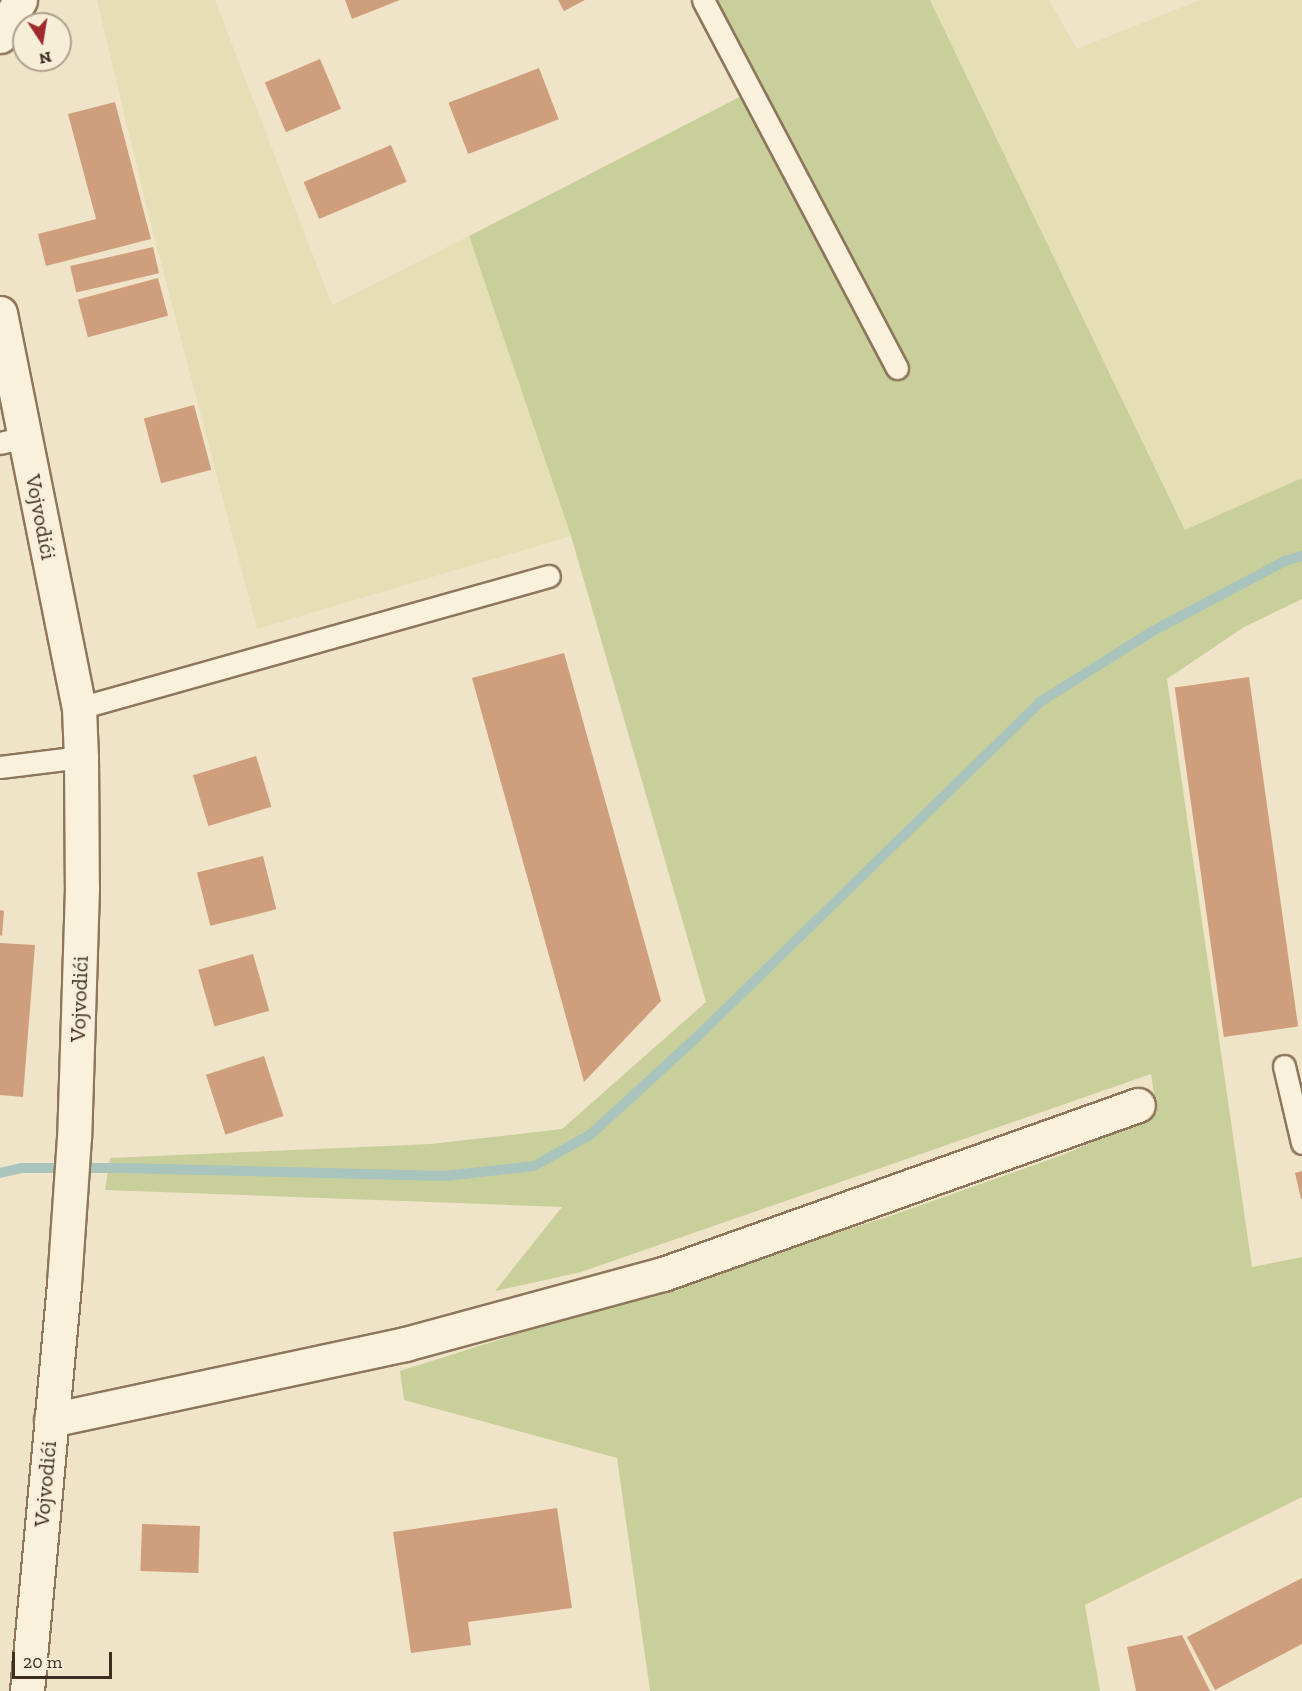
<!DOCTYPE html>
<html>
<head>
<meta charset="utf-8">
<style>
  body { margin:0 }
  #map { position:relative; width:1302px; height:1691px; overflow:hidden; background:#f0e4c8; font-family:"Zilla Slab",serif }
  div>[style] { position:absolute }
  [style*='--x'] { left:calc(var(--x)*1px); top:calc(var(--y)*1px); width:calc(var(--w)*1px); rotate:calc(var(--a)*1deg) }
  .farmland>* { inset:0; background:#e6deb5 }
  .green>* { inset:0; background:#c9cf9b }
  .stream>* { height:10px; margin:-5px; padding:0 5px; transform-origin:5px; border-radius:5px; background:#a9c4bc }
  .building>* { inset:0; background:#cf9f7d; transform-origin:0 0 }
  .roads { filter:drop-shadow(2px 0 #8d765c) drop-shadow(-2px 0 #8d765c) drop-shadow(0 2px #8d765c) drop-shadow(0 -2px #8d765c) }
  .lane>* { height:21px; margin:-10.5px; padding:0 10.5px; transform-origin:10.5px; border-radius:10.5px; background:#faf1dc }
  .street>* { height:33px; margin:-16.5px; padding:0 16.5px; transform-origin:16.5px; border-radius:16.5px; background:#faf1dc }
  span { translate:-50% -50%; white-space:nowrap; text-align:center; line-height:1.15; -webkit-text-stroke:4.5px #f7eed8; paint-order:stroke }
  .street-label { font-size:22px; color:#3d2e20 }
  .north { position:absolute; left:12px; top:12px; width:60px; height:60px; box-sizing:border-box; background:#f7eed8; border:2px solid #ada18e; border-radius:50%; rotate:168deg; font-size:16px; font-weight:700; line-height:24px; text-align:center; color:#3d2e20 }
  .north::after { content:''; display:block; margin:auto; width:21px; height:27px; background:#9e2a2b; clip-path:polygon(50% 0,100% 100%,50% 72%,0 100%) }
  .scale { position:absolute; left:12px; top:1652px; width:100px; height:27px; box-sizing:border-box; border:3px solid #3d2e20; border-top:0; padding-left:8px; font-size:18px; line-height:21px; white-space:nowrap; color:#3d2e20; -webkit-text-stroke:4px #f7eed8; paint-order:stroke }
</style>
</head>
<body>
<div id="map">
  <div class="farmland">
    <div style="clip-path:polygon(97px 0,215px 0,332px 305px,469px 236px,571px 536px,257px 629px,149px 217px)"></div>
    <div style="clip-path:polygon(930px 0,1049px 0,1077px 49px,1200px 0,1302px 0,1302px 478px,1186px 531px)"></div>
  </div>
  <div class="green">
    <div style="clip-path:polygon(715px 0,930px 0,1185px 530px,1302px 478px,1302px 599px,1244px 627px,1167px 679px,1252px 1267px,1302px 1257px,1302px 1497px,1085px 1605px,1100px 1691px,650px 1691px,617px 1458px,404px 1400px,400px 1371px,893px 1215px,1065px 1154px,1157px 1113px,1151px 1074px,581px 1272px,495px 1291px,562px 1207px,105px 1190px,110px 1158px,430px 1144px,562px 1129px,706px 1002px,571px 536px,469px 236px,761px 86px)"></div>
  </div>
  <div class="stream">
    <div style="--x:0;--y:1173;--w:22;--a:-13"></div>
    <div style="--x:21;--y:1168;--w:100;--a:0"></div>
    <div style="--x:121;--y:1168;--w:324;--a:1.4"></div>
    <div style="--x:445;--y:1176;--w:90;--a:-6.4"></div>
    <div style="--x:534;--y:1166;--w:64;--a:-29"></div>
    <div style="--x:590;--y:1135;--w:144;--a:-42.5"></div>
    <div style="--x:696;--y:1038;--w:481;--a:-44.3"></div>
    <div style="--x:1040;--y:702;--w:131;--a:-32.2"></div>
    <div style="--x:1151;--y:632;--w:152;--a:-27.9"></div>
    <div style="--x:1285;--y:561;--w:18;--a:-16"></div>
  </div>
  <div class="building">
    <div style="clip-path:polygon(345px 0,400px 0,352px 19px)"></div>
    <div style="clip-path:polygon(558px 0,585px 0,564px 11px)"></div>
    <div style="left:320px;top:59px;width:54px;height:60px;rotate:67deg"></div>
    <div style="left:539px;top:68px;width:55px;height:97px;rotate:69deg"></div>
    <div style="clip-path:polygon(115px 102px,151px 239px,46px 266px,38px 234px,96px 219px,68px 114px)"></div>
    <div style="left:391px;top:145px;width:40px;height:95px;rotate:67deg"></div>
    <div style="left:153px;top:247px;width:27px;height:85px;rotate:77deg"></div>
    <div style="left:158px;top:278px;width:39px;height:83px;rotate:75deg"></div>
    <div style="left:194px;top:405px;width:67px;height:52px;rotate:75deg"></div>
    <div style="clip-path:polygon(564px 653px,661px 1001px,584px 1082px,472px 678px)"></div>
    <div style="left:1249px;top:677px;width:353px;height:75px;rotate:82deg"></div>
    <div style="left:256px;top:756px;width:53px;height:66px;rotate:73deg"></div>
    <div style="left:263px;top:856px;width:55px;height:68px;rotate:76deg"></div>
    <div style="clip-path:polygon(0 910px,4px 911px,2px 936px,0 935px)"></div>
    <div style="clip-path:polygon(0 943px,35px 945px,23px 1097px,0 1095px)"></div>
    <div style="left:253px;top:954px;width:59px;height:57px;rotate:74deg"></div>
    <div style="left:264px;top:1056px;width:63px;height:61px;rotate:72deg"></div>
    <div style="clip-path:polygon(1302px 1171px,1302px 1199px,1301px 1199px,1295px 1173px)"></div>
    <div style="clip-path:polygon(557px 1508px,572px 1608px,468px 1622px,471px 1645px,411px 1653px,393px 1532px)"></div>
    <div style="left:142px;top:1524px;width:58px;height:47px;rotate:2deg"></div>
    <div style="clip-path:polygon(1302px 1578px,1302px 1644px,1215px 1690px,1187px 1637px)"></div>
    <div style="clip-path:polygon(1182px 1635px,1210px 1691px,1136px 1691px,1127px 1647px)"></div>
  </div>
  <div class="roads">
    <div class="lane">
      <div style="--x:703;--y:0;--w:416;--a:62.2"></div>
      <div style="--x:0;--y:443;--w:26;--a:-13"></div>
      <div style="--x:79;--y:708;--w:488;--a:-15.7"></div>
      <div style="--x:0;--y:767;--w:82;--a:-7"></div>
      <div style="--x:1284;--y:1066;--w:79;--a:76.8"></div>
    </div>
    <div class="street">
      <div style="--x:0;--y:36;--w:41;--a:-60.9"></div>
      <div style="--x:0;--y:313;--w:403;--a:78.7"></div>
      <div style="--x:79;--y:708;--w:49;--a:87.7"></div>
      <div style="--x:81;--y:757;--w:131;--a:89.6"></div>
      <div style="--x:82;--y:888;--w:249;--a:91.8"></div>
      <div style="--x:74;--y:1137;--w:147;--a:93.9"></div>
      <div style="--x:64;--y:1284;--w:409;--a:95.2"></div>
      <div style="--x:51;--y:1420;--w:362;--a:-12.1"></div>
      <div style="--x:405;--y:1344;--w:267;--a:-15.2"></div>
      <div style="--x:663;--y:1274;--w:504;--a:-19.59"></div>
    </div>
  </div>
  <div class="street-label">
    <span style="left:41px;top:517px;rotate:79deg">Vojvodići</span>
    <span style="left:79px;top:999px;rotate:-88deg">Vojvodići</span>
    <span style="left:45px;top:1484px;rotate:-85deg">Vojvodići</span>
  </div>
  <div class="north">N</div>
  <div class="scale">20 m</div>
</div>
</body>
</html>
